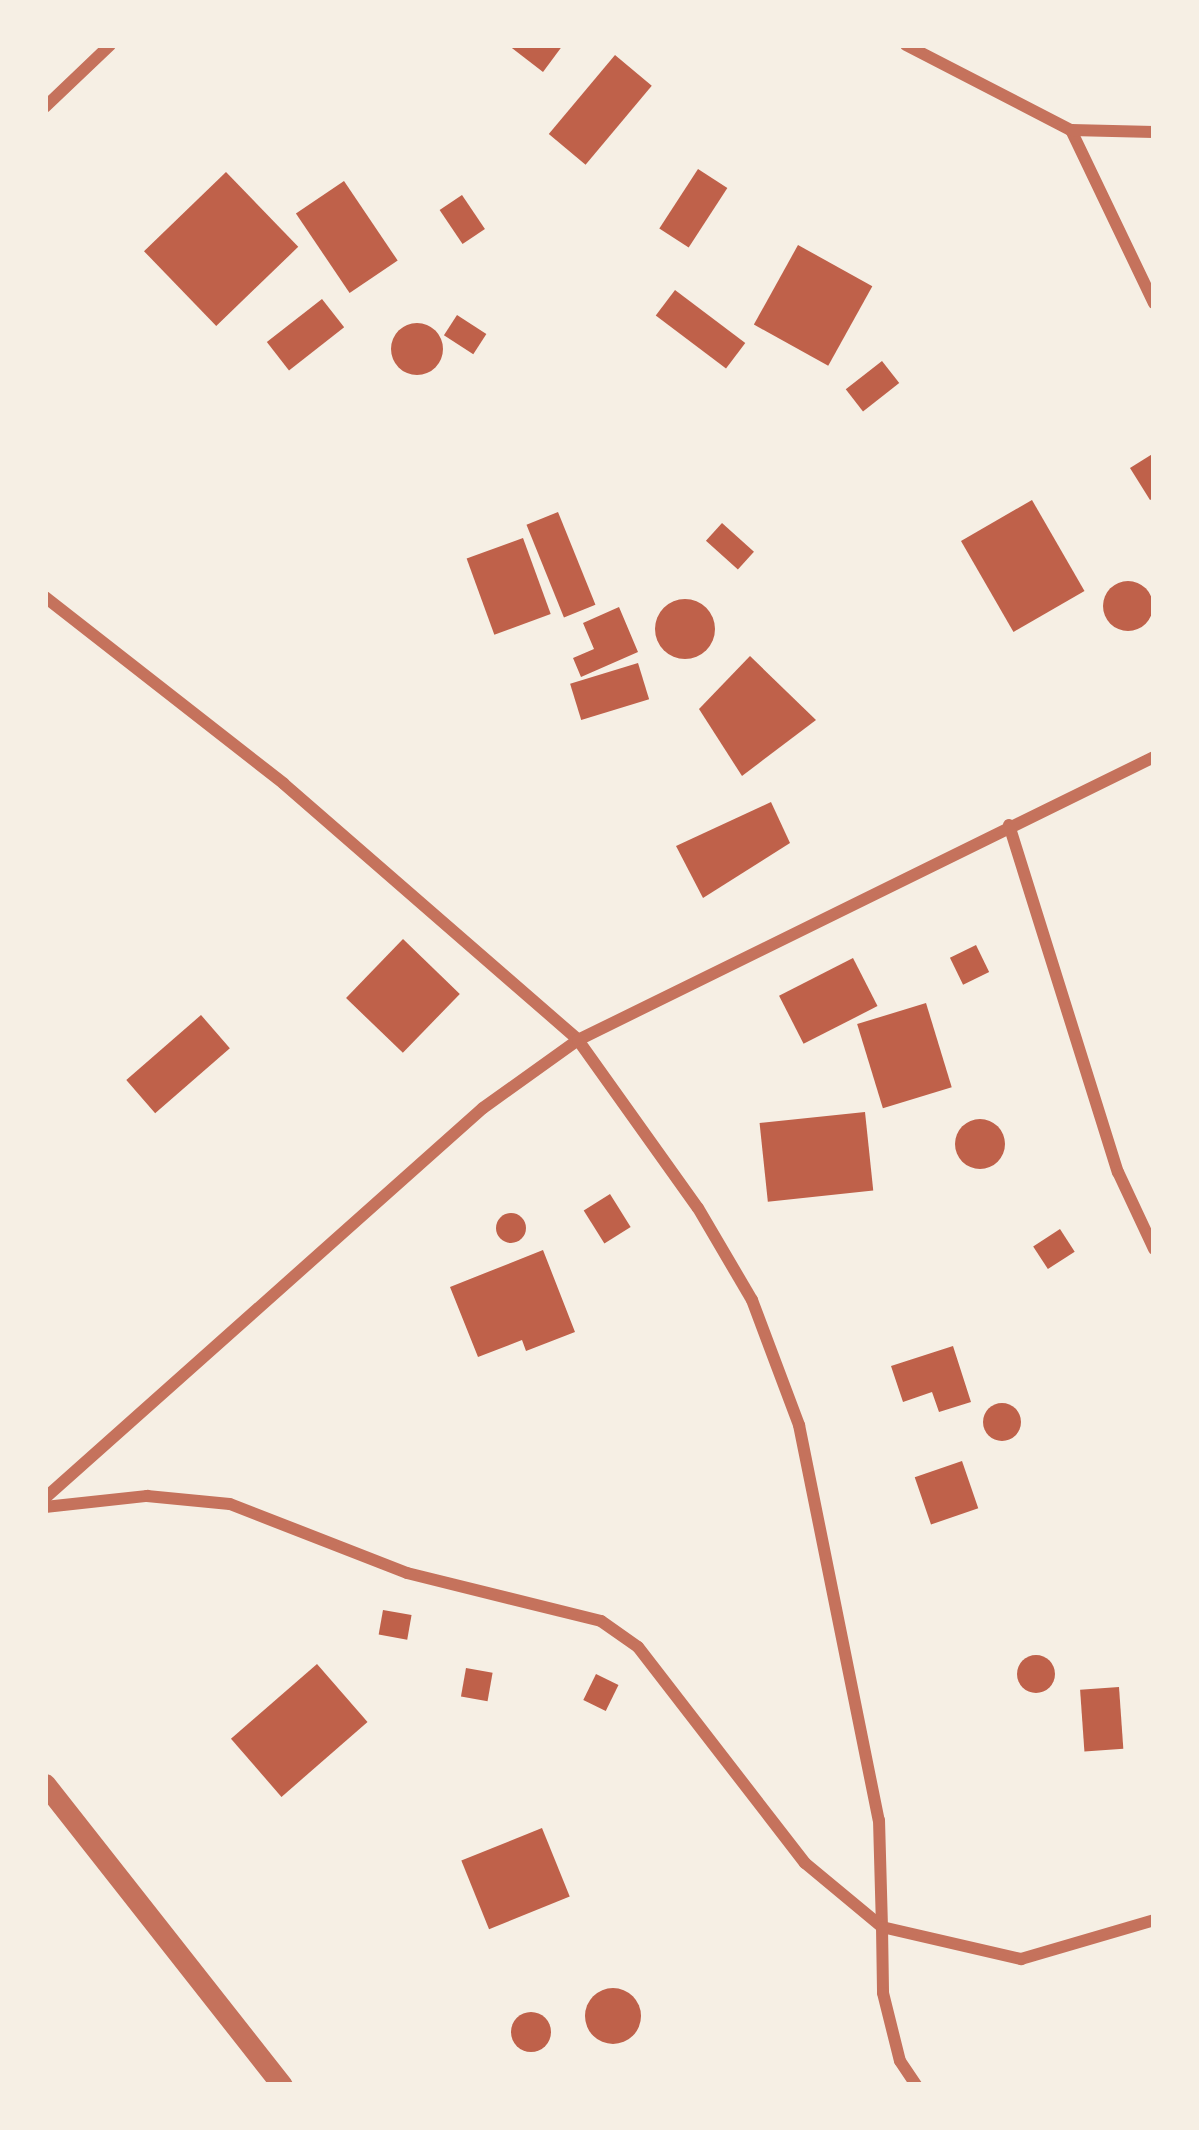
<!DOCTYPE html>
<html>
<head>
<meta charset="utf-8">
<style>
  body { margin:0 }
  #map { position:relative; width:1199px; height:2130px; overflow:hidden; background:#f6efe4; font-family:"DejaVu Sans",sans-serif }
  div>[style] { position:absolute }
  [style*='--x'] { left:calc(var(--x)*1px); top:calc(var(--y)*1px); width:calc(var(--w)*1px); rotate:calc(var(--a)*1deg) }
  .building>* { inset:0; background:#bf614a; transform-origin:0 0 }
  .round { border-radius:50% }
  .minor>* { height:12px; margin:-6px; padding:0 6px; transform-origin:6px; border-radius:6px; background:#c5725c }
  .tertiary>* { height:21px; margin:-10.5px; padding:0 10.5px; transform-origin:10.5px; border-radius:10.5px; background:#c5725c }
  span { translate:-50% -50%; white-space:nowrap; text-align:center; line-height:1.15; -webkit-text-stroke:9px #f6efe4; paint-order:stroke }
  .frame { position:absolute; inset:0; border:48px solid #f6efe4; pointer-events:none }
</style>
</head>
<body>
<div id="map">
  <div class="building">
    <div style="clip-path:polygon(508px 45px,563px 45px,543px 72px)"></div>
    <div style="left:615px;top:55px;width:48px;height:103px;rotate:40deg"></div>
    <div style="left:698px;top:169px;width:35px;height:71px;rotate:33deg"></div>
    <div style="left:226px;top:172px;width:104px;height:114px;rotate:46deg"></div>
    <div style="left:344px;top:181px;width:96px;height:58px;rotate:56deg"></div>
    <div style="left:462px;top:195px;width:41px;height:27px;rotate:56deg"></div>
    <div style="left:798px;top:245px;width:85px;height:91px;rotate:29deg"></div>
    <div style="left:675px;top:290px;width:88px;height:32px;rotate:37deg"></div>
    <div style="left:322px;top:299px;width:36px;height:70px;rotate:52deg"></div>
    <div style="left:457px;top:315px;width:35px;height:24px;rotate:33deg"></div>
    <div class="round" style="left:391px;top:323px;width:52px;height:52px"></div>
    <div style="left:882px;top:361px;width:28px;height:46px;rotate:52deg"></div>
    <div style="clip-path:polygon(1154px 453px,1154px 498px,1150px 500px,1130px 468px)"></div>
    <div style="left:1032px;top:500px;width:105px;height:82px;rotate:60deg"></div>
    <div style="left:558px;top:512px;width:100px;height:34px;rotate:68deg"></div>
    <div style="left:722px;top:523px;width:43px;height:24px;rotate:42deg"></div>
    <div style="left:523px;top:538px;width:81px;height:60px;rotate:70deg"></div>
    <div class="round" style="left:1103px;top:581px;width:50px;height:50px"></div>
    <div class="round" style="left:655px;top:599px;width:60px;height:60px"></div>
    <div style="clip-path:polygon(619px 607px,638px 652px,581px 677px,573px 658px,594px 649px,583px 623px)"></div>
    <div style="clip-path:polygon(750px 656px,816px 720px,742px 776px,699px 709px)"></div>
    <div style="left:638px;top:663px;width:38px;height:71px;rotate:73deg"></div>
    <div style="clip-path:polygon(771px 802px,790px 843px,703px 898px,676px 846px)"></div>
    <div style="left:403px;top:939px;width:79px;height:82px;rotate:44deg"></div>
    <div style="left:976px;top:945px;width:30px;height:29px;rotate:64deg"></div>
    <div style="left:853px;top:958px;width:54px;height:83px;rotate:63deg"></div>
    <div style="left:926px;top:1003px;width:88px;height:72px;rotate:73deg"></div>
    <div style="left:201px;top:1015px;width:44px;height:99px;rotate:49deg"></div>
    <div style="left:865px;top:1112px;width:79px;height:106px;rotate:84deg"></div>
    <div class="round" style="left:955px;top:1119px;width:50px;height:50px"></div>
    <div style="left:610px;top:1194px;width:39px;height:31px;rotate:58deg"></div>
    <div class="round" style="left:496px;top:1213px;width:30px;height:30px"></div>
    <div style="left:1060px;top:1229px;width:27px;height:32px;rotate:57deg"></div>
    <div style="clip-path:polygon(543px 1250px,575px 1332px,526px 1351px,522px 1340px,478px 1357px,450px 1287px)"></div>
    <div style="clip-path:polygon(953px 1346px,971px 1402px,939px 1412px,932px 1392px,903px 1402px,891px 1366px)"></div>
    <div class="round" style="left:983px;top:1403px;width:38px;height:38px"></div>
    <div style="left:962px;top:1461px;width:50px;height:50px;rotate:71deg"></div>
    <div style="left:383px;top:1610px;width:29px;height:25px;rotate:10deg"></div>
    <div class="round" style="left:1017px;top:1655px;width:38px;height:38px"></div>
    <div style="left:317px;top:1664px;width:77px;height:114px;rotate:49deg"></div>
    <div style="left:466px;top:1668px;width:27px;height:29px;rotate:10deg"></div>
    <div style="left:596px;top:1674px;width:25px;height:29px;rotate:26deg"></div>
    <div style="left:1119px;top:1687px;width:62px;height:39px;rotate:86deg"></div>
    <div style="left:542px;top:1828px;width:74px;height:87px;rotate:68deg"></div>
    <div class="round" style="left:585px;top:1988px;width:56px;height:56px"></div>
    <div class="round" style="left:511px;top:2012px;width:40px;height:40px"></div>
  </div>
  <div class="minor">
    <div style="--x:906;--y:45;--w:186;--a:27.3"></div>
    <div style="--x:1071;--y:130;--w:192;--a:64.4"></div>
    <div style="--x:45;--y:107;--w:90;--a:-43.6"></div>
    <div style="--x:1071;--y:130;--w:83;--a:1.4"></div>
    <div style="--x:45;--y:597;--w:303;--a:38"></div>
    <div style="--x:284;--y:784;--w:390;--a:41"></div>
    <div style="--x:578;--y:1040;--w:206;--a:54.5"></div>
    <div style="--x:698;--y:1208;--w:107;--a:59.6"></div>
    <div style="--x:752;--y:1300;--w:134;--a:69.4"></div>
    <div style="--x:799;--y:1425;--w:403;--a:78.6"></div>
    <div style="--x:879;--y:1820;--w:107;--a:88.4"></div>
    <div style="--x:882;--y:1927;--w:143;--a:13"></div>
    <div style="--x:1021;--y:1959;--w:139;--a:-16.3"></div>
    <div style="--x:1009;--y:825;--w:364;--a:72.6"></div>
    <div style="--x:1118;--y:1172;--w:85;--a:64.9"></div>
    <div style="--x:45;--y:1498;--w:586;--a:-41.68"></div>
    <div style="--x:483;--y:1108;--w:117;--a:-35.6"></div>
    <div style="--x:578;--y:1040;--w:642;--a:-26.17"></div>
    <div style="--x:45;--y:1507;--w:103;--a:-6.2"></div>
    <div style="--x:147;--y:1496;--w:83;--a:5.5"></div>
    <div style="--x:230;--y:1504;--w:190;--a:21.3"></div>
    <div style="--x:407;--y:1573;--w:200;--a:13.9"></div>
    <div style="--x:601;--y:1621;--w:45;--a:35.1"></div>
    <div style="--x:638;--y:1647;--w:273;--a:52.3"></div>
    <div style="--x:805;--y:1863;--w:100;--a:39.7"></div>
    <div style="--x:882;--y:1927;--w:66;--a:89.1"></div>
    <div style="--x:883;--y:1993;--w:70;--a:76"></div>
    <div style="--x:900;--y:2061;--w:29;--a:56"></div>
  </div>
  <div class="tertiary">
    <div style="--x:45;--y:1784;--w:383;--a:51.8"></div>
  </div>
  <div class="frame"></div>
</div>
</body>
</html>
